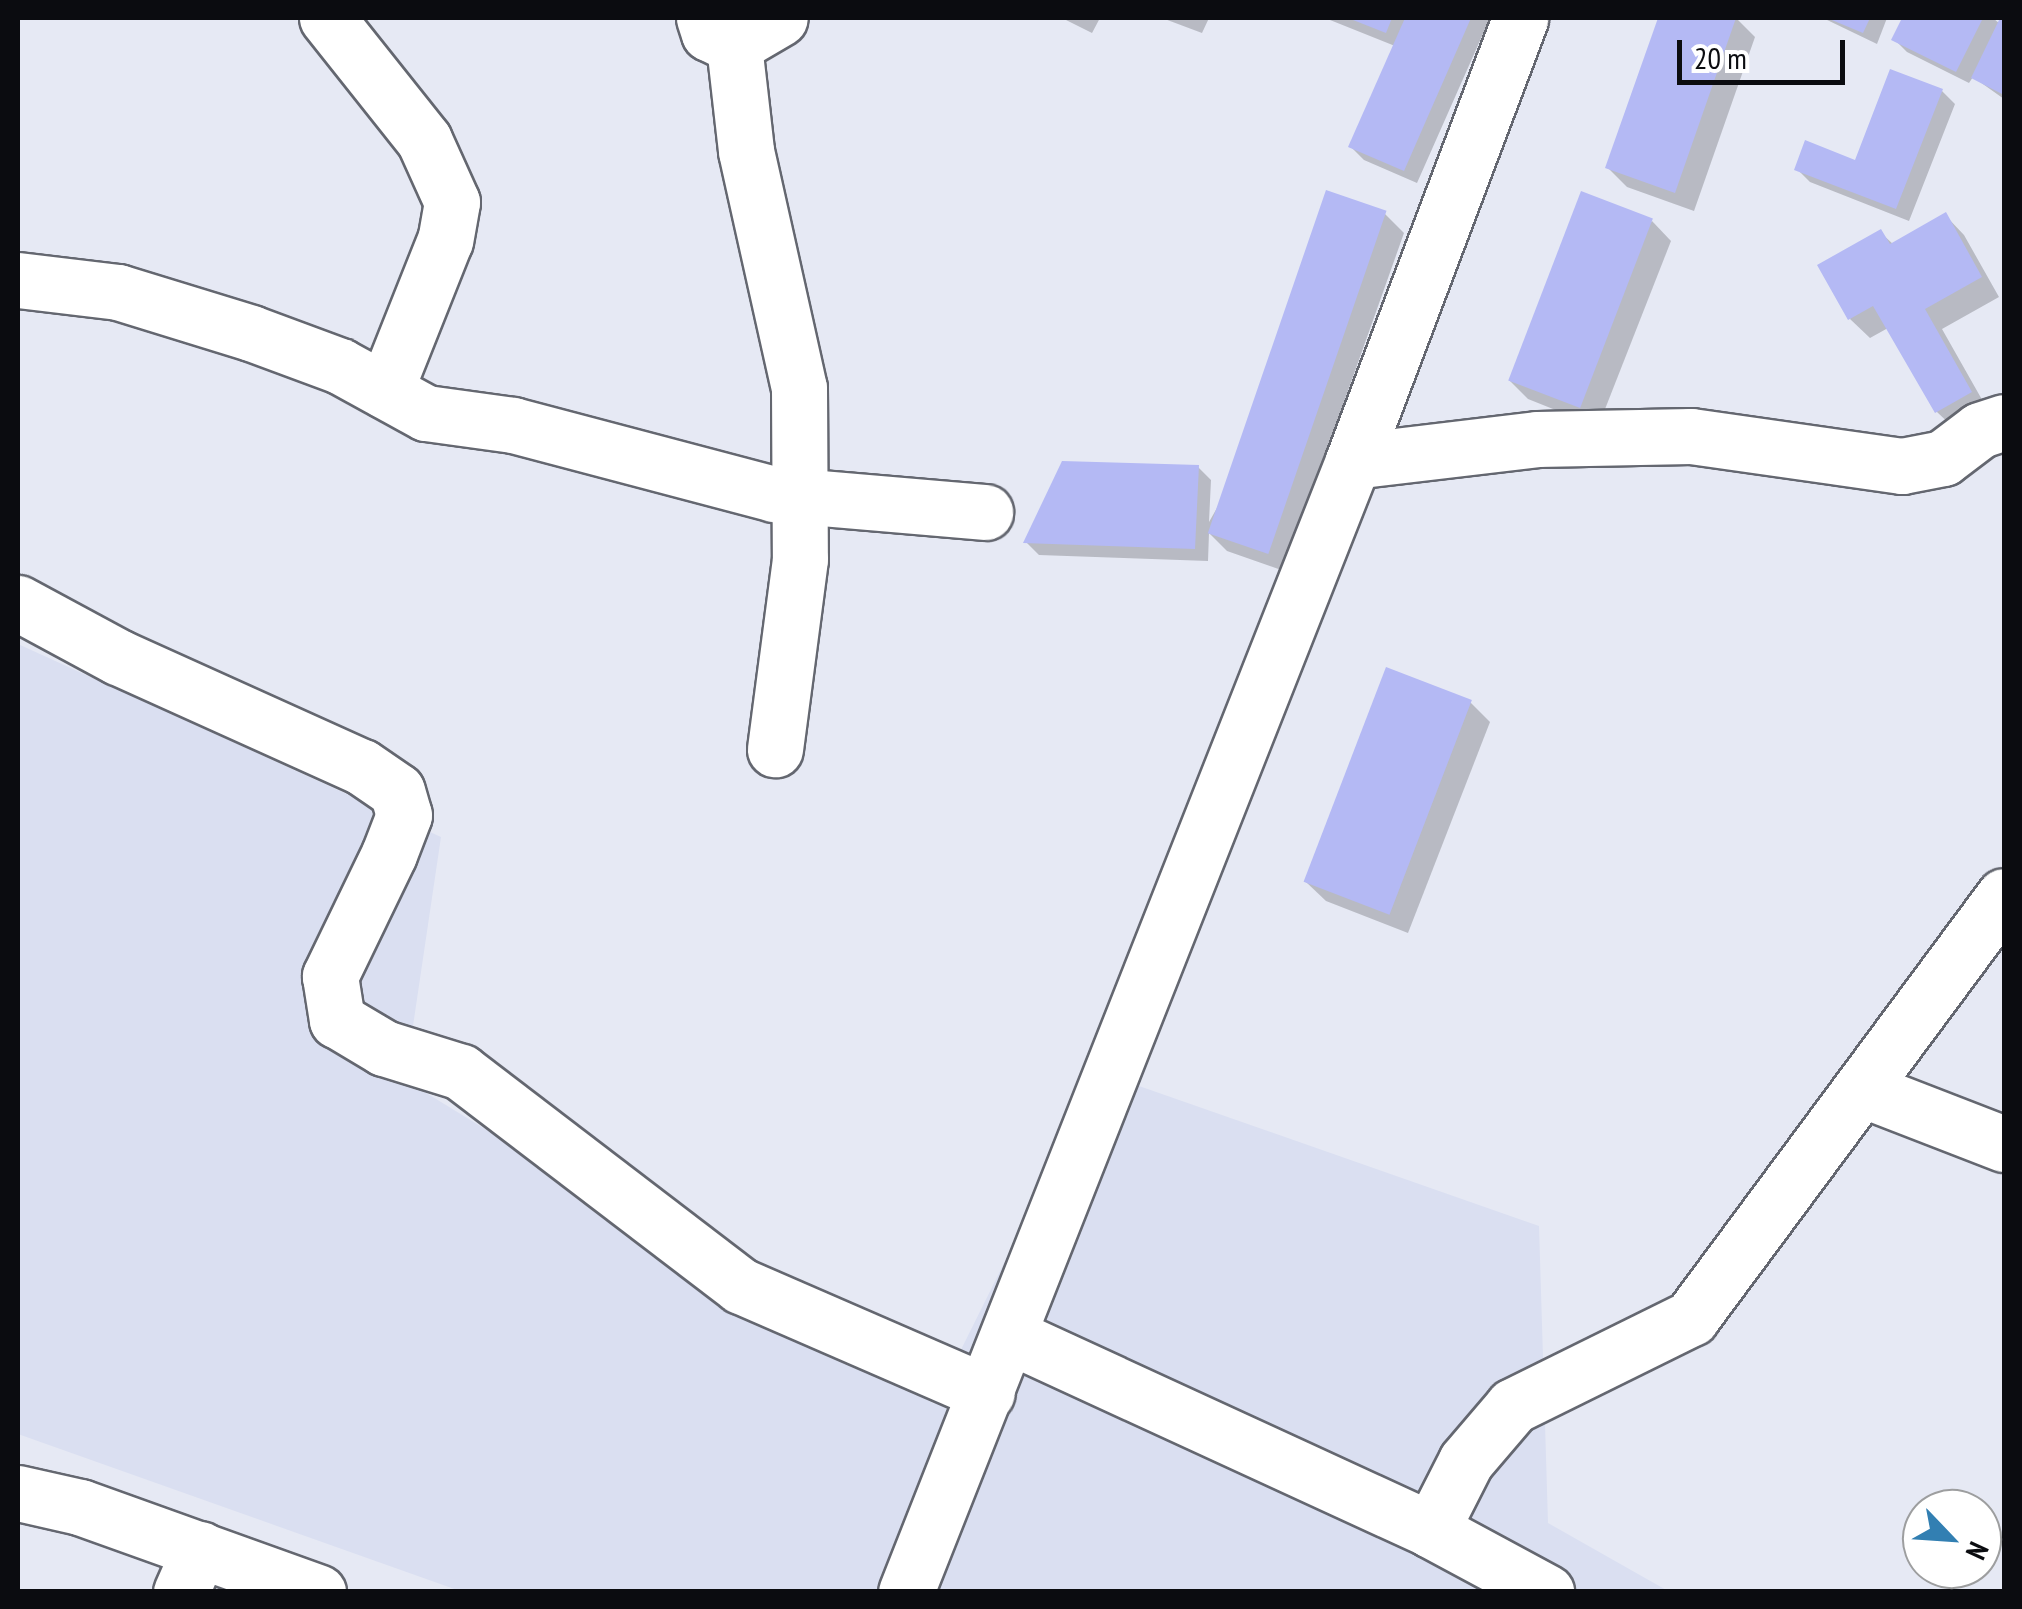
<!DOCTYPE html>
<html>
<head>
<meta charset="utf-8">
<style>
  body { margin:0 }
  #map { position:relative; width:2022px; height:1609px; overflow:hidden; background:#e6e9f4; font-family:"PT Sans Narrow",sans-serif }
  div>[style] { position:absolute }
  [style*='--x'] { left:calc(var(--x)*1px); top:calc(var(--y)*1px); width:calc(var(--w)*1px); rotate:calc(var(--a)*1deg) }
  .built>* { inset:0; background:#dadff1 }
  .shadow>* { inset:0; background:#0003 }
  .building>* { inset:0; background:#b4b9f4; transform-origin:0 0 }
  .roads { filter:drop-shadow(2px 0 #646770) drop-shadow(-2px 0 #646770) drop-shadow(0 2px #646770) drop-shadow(0 -2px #646770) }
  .minor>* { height:55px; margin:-27.5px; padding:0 27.5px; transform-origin:27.5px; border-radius:27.5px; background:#fff }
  span { translate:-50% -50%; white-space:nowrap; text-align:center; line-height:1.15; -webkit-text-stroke:10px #fff; paint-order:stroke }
  .frame { position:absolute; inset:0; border:20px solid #0b0c10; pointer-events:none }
  .north { position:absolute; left:1902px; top:1489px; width:100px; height:100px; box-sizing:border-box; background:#fff; border:2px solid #9d9e9f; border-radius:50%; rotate:115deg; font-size:28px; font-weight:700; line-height:40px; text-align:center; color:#0b0c10 }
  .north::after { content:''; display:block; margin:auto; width:35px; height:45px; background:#327fb2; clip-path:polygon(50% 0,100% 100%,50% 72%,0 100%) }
  .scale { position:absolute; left:1677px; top:40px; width:168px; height:45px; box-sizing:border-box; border:5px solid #0b0c10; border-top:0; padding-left:12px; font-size:30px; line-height:35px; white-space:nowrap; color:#0b0c10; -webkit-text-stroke:8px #fff; paint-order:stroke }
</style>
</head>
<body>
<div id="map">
  <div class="built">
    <div style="clip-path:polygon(18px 644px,441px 837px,405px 1080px,934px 1404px,1099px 1072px,1539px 1226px,1548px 1523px,1668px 1591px,460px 1591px,18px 1434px)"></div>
  </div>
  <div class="shadow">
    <div style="clip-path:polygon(1062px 18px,1100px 18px,1092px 33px)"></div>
    <div style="clip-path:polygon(1162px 18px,1209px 18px,1202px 33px)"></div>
    <div style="clip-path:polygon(1325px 18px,1490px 18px,1417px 183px,1364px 160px,1351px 147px,1395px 46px)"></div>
    <div style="clip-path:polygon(1660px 18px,1736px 18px,1755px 37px,1694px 211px,1627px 187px,1608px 168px)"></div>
    <div style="clip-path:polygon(1823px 18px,1887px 18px,1877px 44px)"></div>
    <div style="clip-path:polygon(1905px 18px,1993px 18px,2000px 24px,2004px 18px,2004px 99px,1973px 77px,1969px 83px,1907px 52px,1894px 39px)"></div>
    <div style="clip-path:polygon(1942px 91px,1955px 104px,1909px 221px,1810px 182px,1797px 169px,1856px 163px)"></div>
    <div style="clip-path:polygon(1385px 214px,1404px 233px,1284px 571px,1227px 551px,1209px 533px,1208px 561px,1039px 555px,1026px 542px,1198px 467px,1211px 480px,1209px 522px)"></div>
    <div style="clip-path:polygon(1945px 215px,1964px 235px,1999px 297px,1942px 329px,1989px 412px,1957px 431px,1937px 412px,1888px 328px,1870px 338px,1850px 319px,1880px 232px,1894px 245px)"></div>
    <div style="clip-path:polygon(1652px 221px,1671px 241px,1598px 427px,1528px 399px,1509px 380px)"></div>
    <div style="clip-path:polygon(1470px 702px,1490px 722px,1408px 933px,1326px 901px,1306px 882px)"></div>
  </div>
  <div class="building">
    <div style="clip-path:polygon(1348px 18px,1392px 18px,1386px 33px)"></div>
    <div style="clip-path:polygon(1405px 18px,1471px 18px,1404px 171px,1348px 147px)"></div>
    <div style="clip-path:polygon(1658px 18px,1736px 18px,1675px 193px,1605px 168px)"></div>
    <div style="clip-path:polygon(1827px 18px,1870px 18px,1863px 33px)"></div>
    <div style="clip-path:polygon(1902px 18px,1983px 18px,1956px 72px,1891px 40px)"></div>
    <div style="clip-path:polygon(2000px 18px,2004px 18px,2004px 95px,1971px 78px)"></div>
    <div style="clip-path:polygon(1890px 69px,1943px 89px,1896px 209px,1794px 170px,1805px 140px,1855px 160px)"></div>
    <div style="left:1326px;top:190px;width:64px;height:363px;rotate:19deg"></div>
    <div style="left:1581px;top:191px;width:77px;height:203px;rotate:21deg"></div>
    <div style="clip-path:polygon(1946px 212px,1982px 277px,1925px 309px,1972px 392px,1935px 413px,1873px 306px,1848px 320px,1817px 265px,1881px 229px,1890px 244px)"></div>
    <div style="clip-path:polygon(1062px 461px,1199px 465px,1195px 549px,1023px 543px)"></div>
    <div style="left:1386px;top:667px;width:92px;height:230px;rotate:21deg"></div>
  </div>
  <div class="roads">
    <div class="minor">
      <div style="--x:327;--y:18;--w:156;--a:51.5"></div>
      <div style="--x:424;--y:140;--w:68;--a:65.7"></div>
      <div style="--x:452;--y:202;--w:39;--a:100"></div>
      <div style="--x:445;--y:240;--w:162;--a:111.7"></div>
      <div style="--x:704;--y:18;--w:16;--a:72"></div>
      <div style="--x:709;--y:33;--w:28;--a:26"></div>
      <div style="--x:734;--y:45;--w:53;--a:-30.4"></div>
      <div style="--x:734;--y:45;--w:107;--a:83.5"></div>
      <div style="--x:746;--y:151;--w:243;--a:77.4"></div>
      <div style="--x:799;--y:388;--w:171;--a:89.7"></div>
      <div style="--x:800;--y:559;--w:192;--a:97.5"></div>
      <div style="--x:18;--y:280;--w:101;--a:6.8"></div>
      <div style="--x:118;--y:292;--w:139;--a:17.1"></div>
      <div style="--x:251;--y:333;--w:95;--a:20.3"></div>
      <div style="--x:340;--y:366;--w:98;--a:28.7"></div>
      <div style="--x:426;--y:413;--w:88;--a:7.9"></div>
      <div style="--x:513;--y:425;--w:270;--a:14.8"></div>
      <div style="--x:774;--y:494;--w:212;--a:4.9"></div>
      <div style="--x:1353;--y:461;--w:185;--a:-6.8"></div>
      <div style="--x:1537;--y:439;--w:154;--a:-1.1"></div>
      <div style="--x:1691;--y:436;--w:213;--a:8.1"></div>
      <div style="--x:1902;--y:466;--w:42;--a:-11"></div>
      <div style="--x:1943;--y:458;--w:46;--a:-37.1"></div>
      <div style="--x:1980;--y:430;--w:25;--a:-18"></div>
      <div style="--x:18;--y:603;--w:114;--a:28.4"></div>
      <div style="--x:118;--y:657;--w:268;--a:24.3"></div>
      <div style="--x:362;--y:767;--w:42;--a:34.4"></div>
      <div style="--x:397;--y:791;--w:25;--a:74"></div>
      <div style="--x:404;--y:815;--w:42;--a:111"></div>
      <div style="--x:389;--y:854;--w:136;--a:115.8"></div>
      <div style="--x:330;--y:976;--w:45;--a:81"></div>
      <div style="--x:337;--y:1020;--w:55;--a:30.8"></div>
      <div style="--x:384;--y:1048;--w:81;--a:17.3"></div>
      <div style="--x:461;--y:1072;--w:352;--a:37.4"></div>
      <div style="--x:741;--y:1286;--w:268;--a:23.5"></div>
      <div style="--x:1862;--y:1089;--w:152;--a:21.2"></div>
      <div style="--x:1010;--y:1336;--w:464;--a:24.7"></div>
      <div style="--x:1431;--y:1530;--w:131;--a:28.3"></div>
      <div style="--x:18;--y:1493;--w:64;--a:12.7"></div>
      <div style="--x:80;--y:1507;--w:253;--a:19.7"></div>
      <div style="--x:1431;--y:1530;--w:77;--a:-63.1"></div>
      <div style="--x:1466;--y:1461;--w:72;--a:-49.5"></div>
      <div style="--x:1513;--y:1406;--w:199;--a:-26.3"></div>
      <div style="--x:1691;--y:1318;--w:525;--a:-53.44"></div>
      <div style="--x:181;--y:1592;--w:47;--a:-66.2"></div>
      <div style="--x:906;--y:1592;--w:1216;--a:-68.43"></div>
      <div style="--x:1353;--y:461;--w:473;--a:-69.3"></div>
    </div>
  </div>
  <div class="frame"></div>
  <div class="north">N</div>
  <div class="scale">20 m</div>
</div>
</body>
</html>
